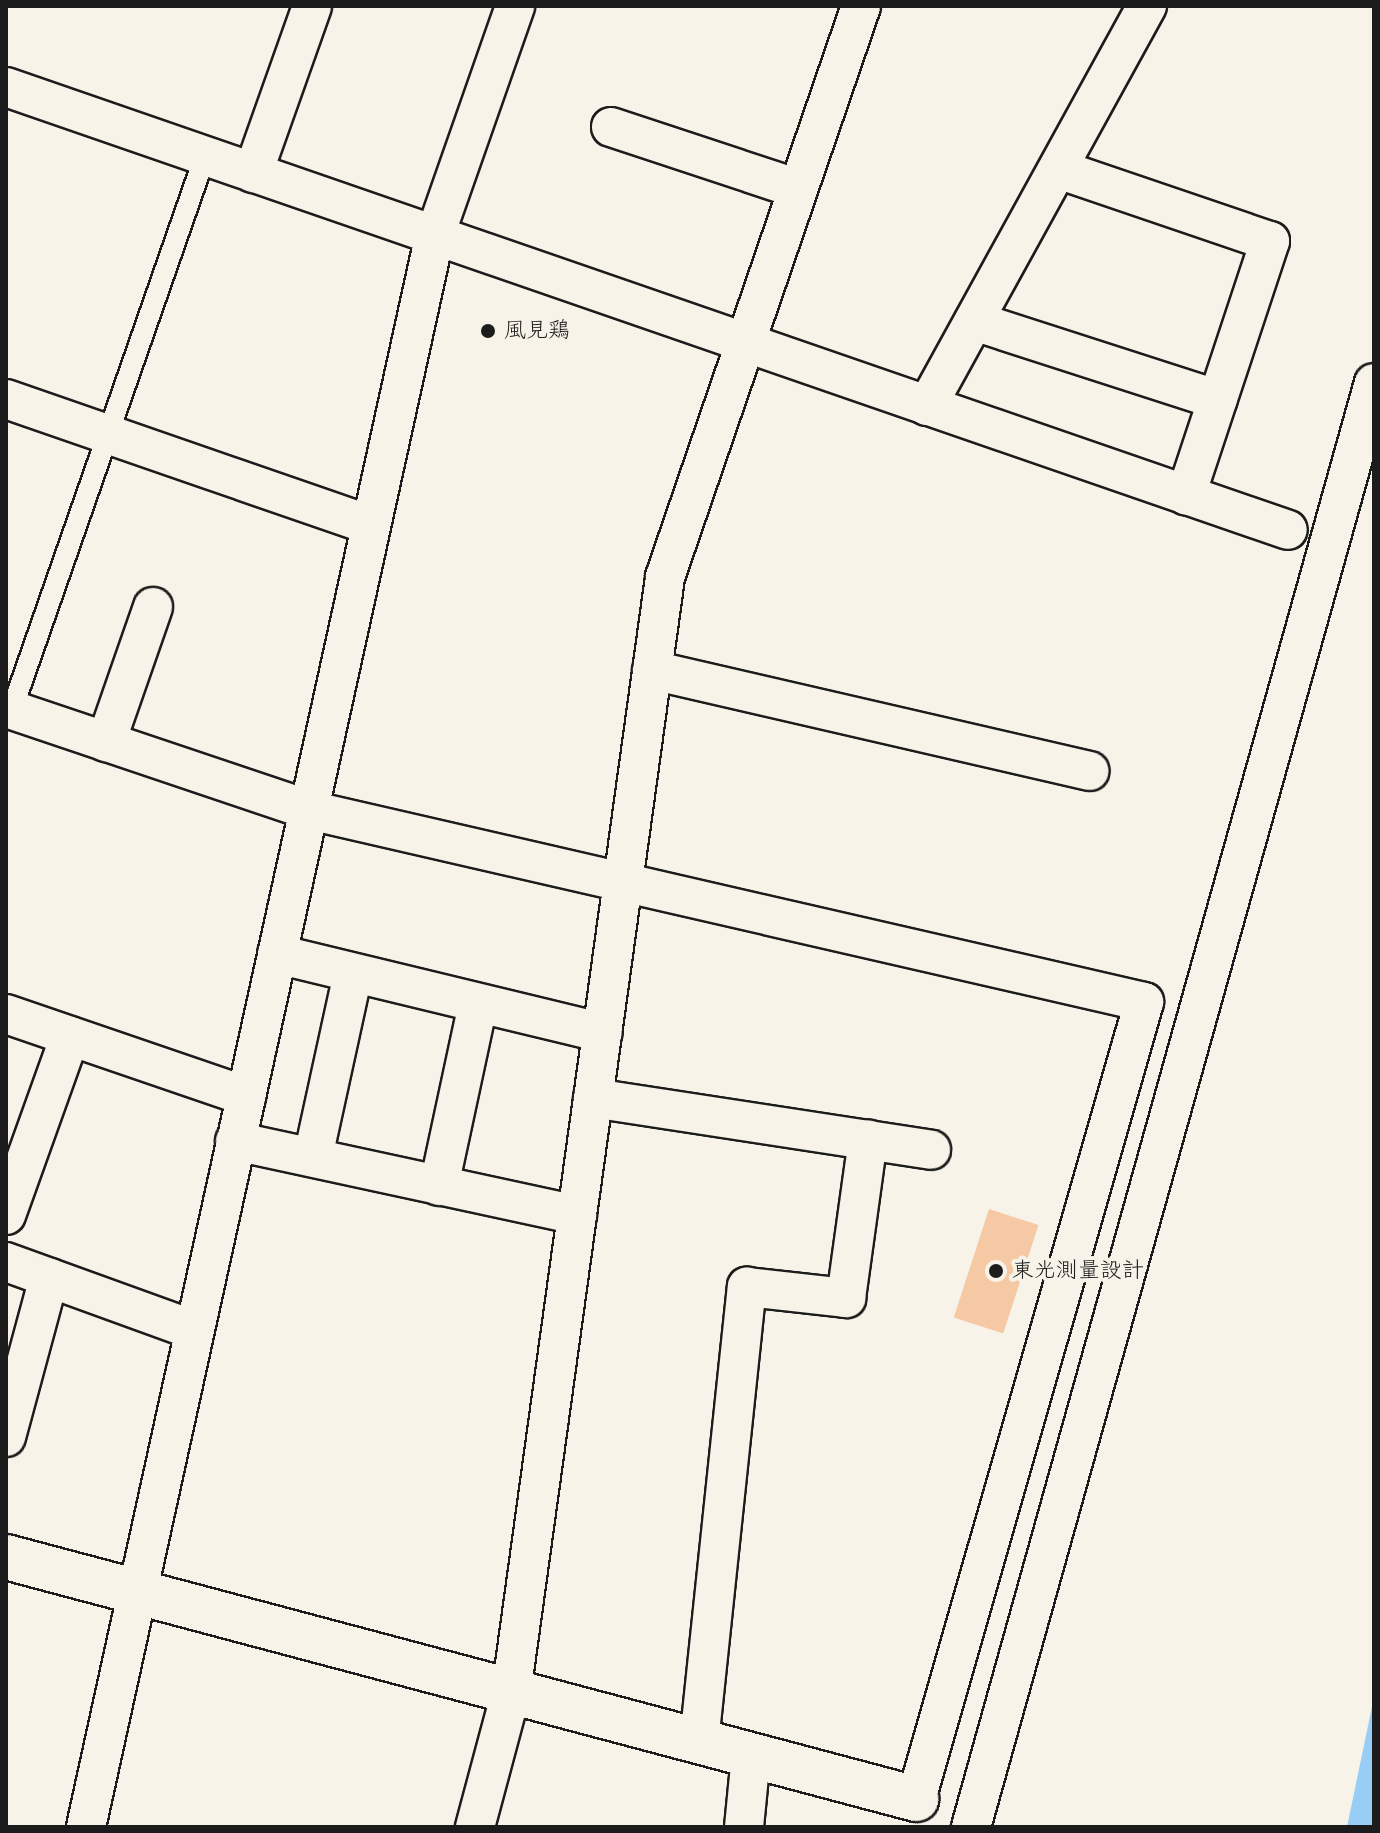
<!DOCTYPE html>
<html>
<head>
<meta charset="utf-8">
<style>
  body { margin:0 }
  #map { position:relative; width:1380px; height:1833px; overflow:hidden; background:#f7f3e8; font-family:Pangolin,"Klee One",sans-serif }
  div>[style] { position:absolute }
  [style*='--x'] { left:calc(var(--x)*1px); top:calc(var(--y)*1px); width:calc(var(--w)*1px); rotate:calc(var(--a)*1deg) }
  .water>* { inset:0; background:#98cef6 }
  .building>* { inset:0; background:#f5c9a4; transform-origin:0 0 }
  .roads { filter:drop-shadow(2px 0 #1c1c1c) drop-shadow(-2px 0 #1c1c1c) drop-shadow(0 2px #1c1c1c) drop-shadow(0 -2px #1c1c1c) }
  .service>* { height:20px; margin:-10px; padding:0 10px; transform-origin:10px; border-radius:10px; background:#f7f3e8 }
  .minor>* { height:38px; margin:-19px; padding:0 19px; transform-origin:19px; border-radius:19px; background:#f7f3e8 }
  .tertiary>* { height:44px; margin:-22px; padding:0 22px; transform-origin:22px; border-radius:22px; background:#f7f3e8 }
  .dots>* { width:22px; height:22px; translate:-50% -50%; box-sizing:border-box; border:4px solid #f7f3e8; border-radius:50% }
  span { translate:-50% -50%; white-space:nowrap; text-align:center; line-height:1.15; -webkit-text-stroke:8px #f7f3e8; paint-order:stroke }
  .poi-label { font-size:22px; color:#1c1c1c }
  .left { translate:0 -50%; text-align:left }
  .frame { position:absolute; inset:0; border:8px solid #1c1c1c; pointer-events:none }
</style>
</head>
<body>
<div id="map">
  <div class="water">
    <div style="clip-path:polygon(1374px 1697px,1374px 1827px,1347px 1827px)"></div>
  </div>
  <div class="building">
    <div style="left:989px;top:1209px;width:52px;height:114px;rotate:18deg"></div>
  </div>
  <div class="roads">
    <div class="service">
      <div style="--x:10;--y:715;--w:592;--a:-70.77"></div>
    </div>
    <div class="minor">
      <div style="--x:6;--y:87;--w:1356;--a:19.06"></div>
      <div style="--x:611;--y:127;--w:197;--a:18.3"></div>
      <div style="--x:1058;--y:169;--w:224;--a:18.8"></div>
      <div style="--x:1270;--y:241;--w:268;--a:108.3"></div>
      <div style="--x:253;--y:173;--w:177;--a:-70.5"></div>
      <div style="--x:974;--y:321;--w:256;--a:17.9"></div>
      <div style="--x:6;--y:399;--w:384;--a:19.1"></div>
      <div style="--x:927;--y:406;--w:457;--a:-61.2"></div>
      <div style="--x:652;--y:670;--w:449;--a:13"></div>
      <div style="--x:6;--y:708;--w:320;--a:18.6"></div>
      <div style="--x:309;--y:810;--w:857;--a:12.95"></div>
      <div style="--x:1144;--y:1002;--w:829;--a:105.96"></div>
      <div style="--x:106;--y:742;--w:143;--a:-70.8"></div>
      <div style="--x:277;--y:954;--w:335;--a:13.6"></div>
      <div style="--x:6;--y:1014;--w:254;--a:18.9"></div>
      <div style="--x:593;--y:1098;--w:342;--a:8.7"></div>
      <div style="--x:235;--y:1141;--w:350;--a:12.2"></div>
      <div style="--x:313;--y:1157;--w:187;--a:-77.7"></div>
      <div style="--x:439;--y:1186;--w:186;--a:-77.9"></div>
      <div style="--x:6;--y:1215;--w:190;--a:-70.3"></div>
      <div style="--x:6;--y:1262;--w:200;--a:19.9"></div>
      <div style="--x:6;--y:1437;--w:165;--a:-74.9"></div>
      <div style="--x:699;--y:1742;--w:458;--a:-84"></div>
      <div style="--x:747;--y:1287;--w:100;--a:6.3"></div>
      <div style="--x:846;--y:1298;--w:160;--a:-82.1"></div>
      <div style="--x:86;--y:1827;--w:1630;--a:-77.64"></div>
      <div style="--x:435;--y:235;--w:243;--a:-70.7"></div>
      <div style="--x:475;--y:1827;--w:139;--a:-75"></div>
      <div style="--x:511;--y:1693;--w:1127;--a:-82.14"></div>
      <div style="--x:665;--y:577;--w:604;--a:-71.05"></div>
      <div style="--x:744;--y:1827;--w:71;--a:-84.4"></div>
      <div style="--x:971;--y:1827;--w:1499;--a:-74.41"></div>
    </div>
    <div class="tertiary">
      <div style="--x:6;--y:1557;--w:942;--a:14.89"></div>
    </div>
  </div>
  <div class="dots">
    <div style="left:488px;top:331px;background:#1c1c1c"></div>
    <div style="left:996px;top:1271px;background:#1c1c1c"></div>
  </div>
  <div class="poi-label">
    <span class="left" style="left:504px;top:331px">風見鶏</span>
    <span class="left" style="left:1012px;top:1271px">東光測量設計</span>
  </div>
  <div class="frame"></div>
</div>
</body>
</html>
